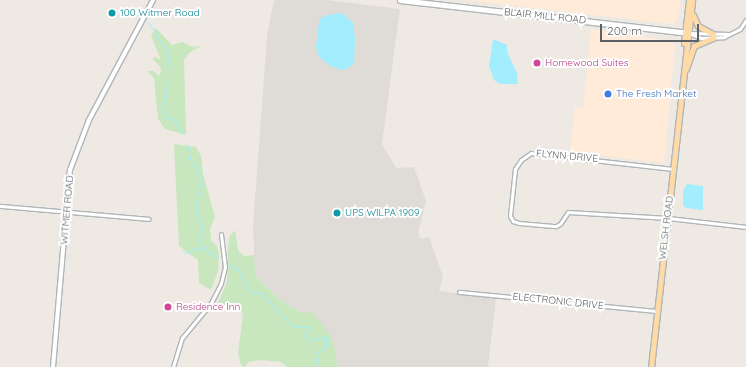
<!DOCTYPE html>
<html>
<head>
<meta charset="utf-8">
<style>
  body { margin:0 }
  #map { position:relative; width:746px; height:367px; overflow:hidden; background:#eee9e3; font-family:Quicksand,sans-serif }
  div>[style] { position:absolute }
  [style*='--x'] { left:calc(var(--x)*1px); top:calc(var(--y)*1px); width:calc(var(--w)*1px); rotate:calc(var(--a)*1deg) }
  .commercial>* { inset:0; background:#ffebd7 }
  .industrial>* { inset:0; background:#dfdbd7 }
  .green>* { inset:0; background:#c8e7be }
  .water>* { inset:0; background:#a2eeff }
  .stream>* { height:1px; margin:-0.5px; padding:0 0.5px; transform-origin:0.5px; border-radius:0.5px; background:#a2eeff }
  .roads { filter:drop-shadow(1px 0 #b0b6b8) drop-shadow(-1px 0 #b0b6b8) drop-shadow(0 1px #b0b6b8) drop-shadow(0 -1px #b0b6b8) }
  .minor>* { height:3px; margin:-1.5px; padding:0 1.5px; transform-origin:1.5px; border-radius:1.5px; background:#fff }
  .tertiary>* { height:4px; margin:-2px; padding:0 2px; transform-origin:2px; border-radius:2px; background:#fff }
  .secondary>* { height:4.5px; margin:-2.25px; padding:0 2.25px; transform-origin:2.25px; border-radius:2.25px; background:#fff }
  .primary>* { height:5px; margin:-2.5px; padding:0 2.5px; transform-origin:2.5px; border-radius:2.5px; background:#ffdaa7 }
  .dots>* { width:11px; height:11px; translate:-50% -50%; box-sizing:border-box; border:2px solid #fff; border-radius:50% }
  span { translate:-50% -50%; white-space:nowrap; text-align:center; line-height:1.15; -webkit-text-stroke:4px #fff; paint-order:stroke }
  .culture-label { font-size:10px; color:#0d838f }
  .left { translate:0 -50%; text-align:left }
  .street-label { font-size:10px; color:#5b6164 }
  .hotel-label { font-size:10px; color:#b23c85 }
  .shop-label { font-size:10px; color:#366cbe }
  .scale { position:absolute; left:600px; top:24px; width:99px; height:18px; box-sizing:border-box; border:2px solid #5b6164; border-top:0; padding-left:5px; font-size:12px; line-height:14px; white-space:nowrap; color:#5b6164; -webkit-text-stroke:3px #fff; paint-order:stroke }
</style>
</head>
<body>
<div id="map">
  <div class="commercial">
    <div style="clip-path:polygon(463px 0,680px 0,678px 18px,673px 24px)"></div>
    <div style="clip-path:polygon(591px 29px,671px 41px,675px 46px,664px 163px,570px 152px,575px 107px,583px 108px)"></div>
  </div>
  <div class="industrial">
    <div style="clip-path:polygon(274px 0,327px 0,400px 9px,382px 144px,396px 168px,414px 167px,426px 201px,418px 233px,421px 239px,429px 237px,443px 277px,439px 291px,496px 298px,488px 367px,337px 367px,335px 349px,300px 312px,279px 299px,255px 275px,253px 227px,267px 36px)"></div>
  </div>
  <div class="green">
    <div style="clip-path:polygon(156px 28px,172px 45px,182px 42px,193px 47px,201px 46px,189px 53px,184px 60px,186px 135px,165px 129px,158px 119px,154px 78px,147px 71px,153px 71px,160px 76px,161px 68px,153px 59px,155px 57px,161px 60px,151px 36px)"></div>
    <div style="clip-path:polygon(174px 144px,196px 147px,201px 156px,203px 174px,215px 217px,210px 229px,211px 240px,217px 246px,219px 254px,218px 271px,211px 290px,199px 283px,198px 260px,179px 246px)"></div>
    <div style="clip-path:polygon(235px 230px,238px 250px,244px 256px,254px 255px,255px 275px,279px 299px,300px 312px,313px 313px,330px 334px,335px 349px,337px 367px,287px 367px,281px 362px,261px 360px,248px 362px,245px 367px,241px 365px,238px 353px,243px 314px,237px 308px,218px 303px,227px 282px,228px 245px,230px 236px)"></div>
  </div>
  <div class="water">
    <div style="clip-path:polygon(342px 13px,353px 23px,355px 38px,354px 64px,344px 70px,332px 67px,319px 57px,316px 47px,319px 20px,327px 15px)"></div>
    <div style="clip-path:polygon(493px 39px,507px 45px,507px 52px,517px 73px,518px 84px,500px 84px,494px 80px,489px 66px)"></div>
    <div style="clip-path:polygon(687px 184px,703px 186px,703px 210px,686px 208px,683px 205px,683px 191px)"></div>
  </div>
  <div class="stream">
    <div style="--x:148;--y:22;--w:37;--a:57"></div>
    <div style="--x:168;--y:53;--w:44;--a:92.6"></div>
    <div style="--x:166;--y:97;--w:12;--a:110"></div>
    <div style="--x:162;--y:108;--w:10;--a:66"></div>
    <div style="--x:166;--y:117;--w:11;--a:22"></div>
    <div style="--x:176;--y:121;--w:13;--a:63"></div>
    <div style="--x:187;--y:144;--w:17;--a:77"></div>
    <div style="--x:191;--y:161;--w:7;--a:45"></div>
    <div style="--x:196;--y:166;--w:17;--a:73"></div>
    <div style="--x:201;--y:182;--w:25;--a:104"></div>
    <div style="--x:195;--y:206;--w:25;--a:72"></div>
    <div style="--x:203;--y:230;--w:11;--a:117"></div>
    <div style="--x:198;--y:240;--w:16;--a:50"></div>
    <div style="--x:208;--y:252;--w:11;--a:27"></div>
    <div style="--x:183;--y:251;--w:7;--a:16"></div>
    <div style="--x:190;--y:253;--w:8;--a:-45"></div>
    <div style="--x:196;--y:247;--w:4;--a:45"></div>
    <div style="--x:199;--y:250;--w:5;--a:-37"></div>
    <div style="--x:229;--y:265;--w:10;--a:29"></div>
    <div style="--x:238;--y:270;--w:26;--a:61"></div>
    <div style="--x:251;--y:293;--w:10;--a:0"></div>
    <div style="--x:261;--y:293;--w:45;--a:46.8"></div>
    <div style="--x:292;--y:326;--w:17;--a:3"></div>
    <div style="--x:309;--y:327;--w:9;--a:122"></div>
    <div style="--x:304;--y:335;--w:8;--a:40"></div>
    <div style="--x:310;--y:340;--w:16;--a:-11"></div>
    <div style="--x:326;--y:337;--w:10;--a:90"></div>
    <div style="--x:326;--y:347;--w:13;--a:151"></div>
    <div style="--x:315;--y:353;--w:14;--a:82"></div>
  </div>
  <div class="roads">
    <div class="minor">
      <div style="--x:689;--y:33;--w:13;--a:23"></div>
      <div style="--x:701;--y:38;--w:23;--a:-2"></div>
      <div style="--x:724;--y:37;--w:18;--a:-27"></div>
      <div style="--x:740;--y:29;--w:11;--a:-56"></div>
      <div style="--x:689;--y:33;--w:40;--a:1.4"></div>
      <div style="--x:673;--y:169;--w:143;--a:-173.6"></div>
      <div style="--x:531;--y:153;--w:12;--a:145"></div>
      <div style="--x:521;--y:160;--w:11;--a:124"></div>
      <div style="--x:515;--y:169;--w:47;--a:96.1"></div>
      <div style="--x:510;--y:216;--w:6;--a:59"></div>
      <div style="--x:513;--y:221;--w:6;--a:18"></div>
      <div style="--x:519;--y:223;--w:37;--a:5"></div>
      <div style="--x:556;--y:226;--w:4;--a:-27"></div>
      <div style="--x:560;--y:224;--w:14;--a:-56"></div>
      <div style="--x:568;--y:212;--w:100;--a:3.4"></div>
      <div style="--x:668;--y:218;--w:79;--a:6.6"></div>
      <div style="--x:0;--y:206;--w:149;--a:5"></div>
      <div style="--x:459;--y:292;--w:199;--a:5.5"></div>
      <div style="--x:173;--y:367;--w:30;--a:-73"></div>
      <div style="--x:182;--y:338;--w:45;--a:-50.4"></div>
      <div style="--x:211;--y:303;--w:22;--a:-63"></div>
      <div style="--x:221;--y:283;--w:16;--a:-76"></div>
      <div style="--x:225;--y:267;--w:33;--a:-97"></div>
    </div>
    <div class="tertiary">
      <div style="--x:53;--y:367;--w:198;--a:-85.1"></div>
      <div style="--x:70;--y:170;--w:53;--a:-69.2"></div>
      <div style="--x:89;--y:120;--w:136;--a:-61.9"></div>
    </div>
    <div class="secondary">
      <div style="--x:400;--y:0;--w:291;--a:6.5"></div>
    </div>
    <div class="primary">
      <div style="--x:693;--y:15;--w:12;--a:66"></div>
      <div style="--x:698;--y:26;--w:17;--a:28"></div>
      <div style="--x:684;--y:43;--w:43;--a:-83.4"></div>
      <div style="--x:686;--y:69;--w:24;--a:-71"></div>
      <div style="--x:694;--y:46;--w:21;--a:-23"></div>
      <div style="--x:651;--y:367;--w:369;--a:-83.6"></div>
    </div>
  </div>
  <div class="dots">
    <div style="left:112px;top:13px;background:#0f9aa8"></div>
    <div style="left:537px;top:63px;background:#d1479c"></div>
    <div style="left:608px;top:94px;background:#3f7fe0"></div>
    <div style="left:337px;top:213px;background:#0f9aa8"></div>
    <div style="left:168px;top:307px;background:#d1479c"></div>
  </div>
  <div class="culture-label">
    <span class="left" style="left:120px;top:13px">100 Witmer Road</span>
    <span class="left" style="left:345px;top:213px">UPS WILPA 1909</span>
  </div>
  <div class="street-label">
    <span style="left:545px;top:16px;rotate:6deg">BLAIR MILL ROAD</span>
    <span style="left:567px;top:156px;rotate:5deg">FLYNN DRIVE</span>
    <span style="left:67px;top:210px;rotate:-85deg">WITMER ROAD</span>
    <span style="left:666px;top:228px;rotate:-83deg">WELSH ROAD</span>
    <span style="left:558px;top:301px;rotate:6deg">ELECTRONIC DRIVE</span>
  </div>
  <div class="hotel-label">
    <span class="left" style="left:545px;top:63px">Homewood Suites</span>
    <span class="left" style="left:176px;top:307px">Residence Inn</span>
  </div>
  <div class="shop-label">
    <span class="left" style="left:616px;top:94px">The Fresh Market</span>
  </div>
  <div class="scale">200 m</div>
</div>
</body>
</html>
